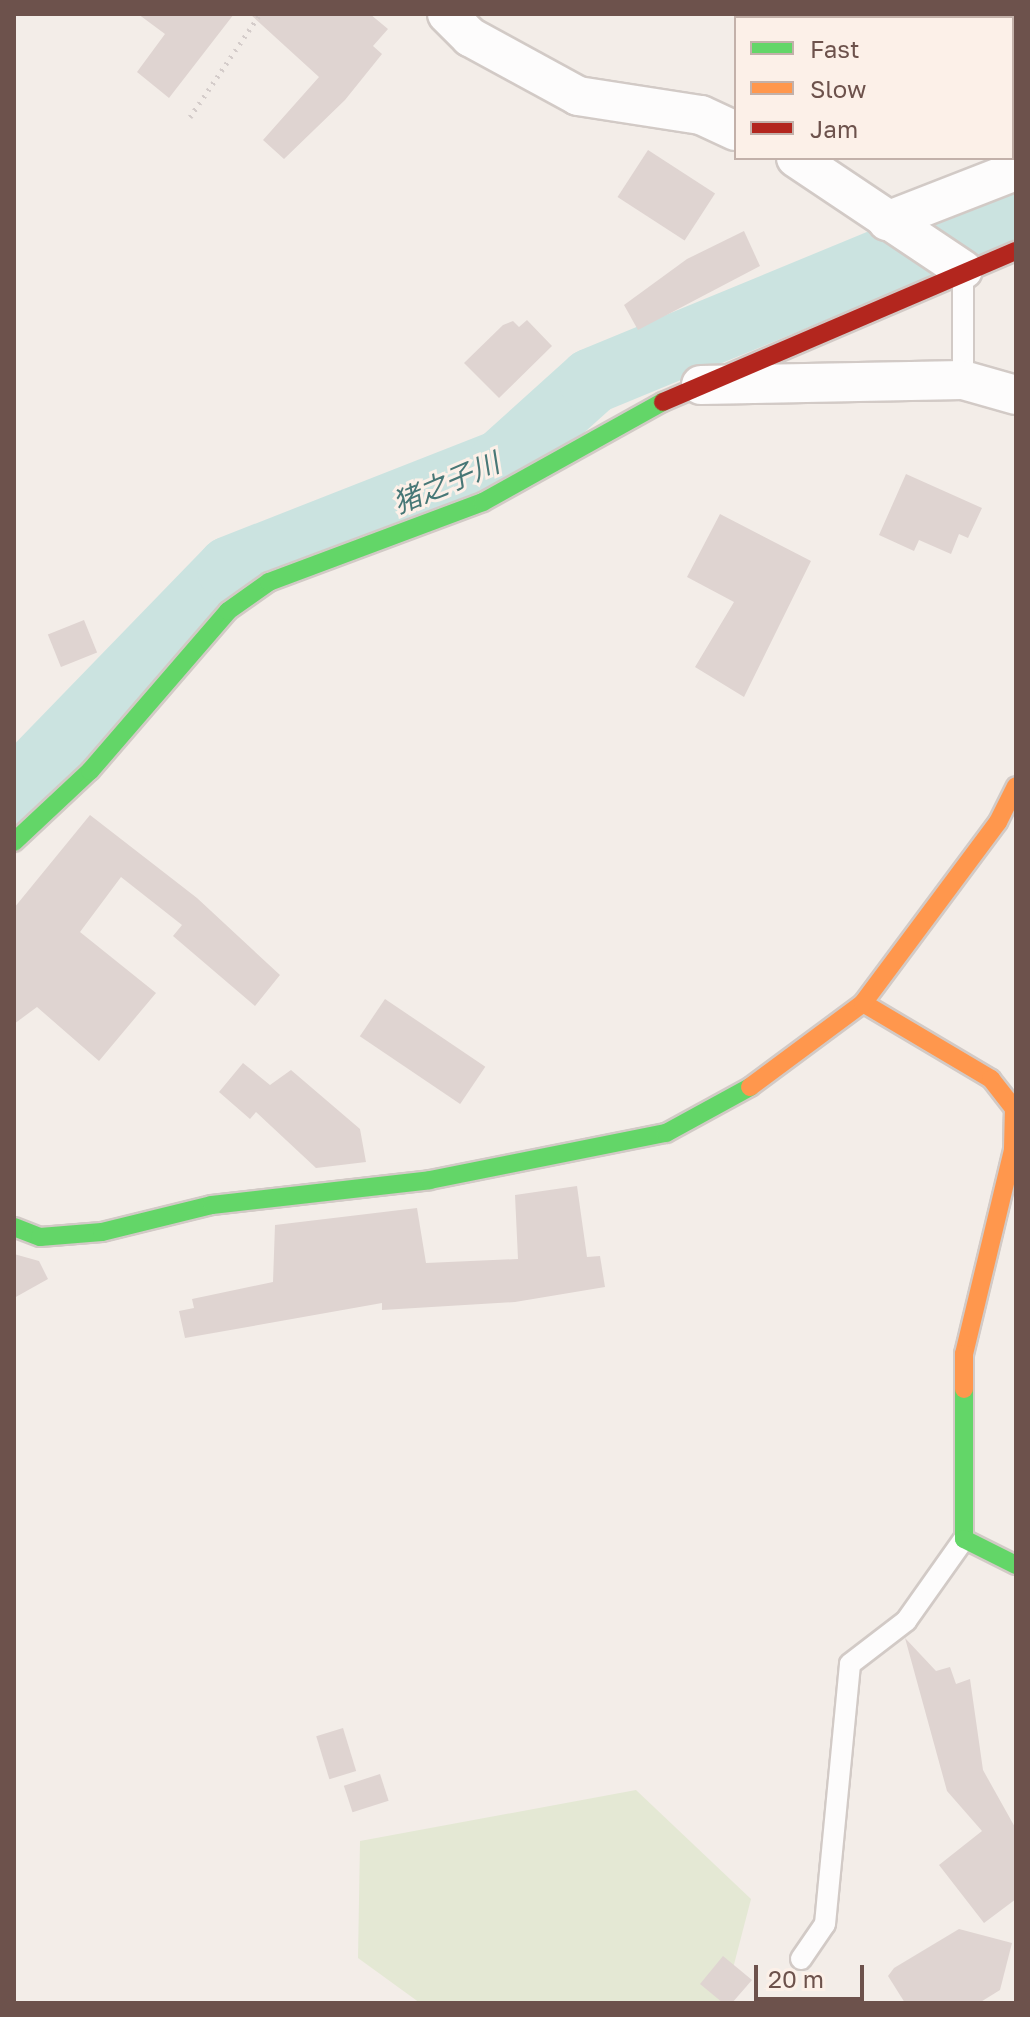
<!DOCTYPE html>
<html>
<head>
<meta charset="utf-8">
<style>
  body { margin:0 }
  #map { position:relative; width:1030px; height:2017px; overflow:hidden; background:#f3ede8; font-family:"Golos Text","Noto Sans JP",sans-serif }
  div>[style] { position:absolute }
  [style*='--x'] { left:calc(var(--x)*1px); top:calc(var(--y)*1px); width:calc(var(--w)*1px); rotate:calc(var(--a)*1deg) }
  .green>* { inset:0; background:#e4e8d4 }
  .river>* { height:66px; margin:-33px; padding:0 33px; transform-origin:33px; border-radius:33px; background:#cbe3e0 }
  .building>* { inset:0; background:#dfd4d1; transform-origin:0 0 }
  .path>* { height:5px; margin-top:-2.5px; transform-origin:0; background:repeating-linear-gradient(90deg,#d4ccca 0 2px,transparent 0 8px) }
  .roads { filter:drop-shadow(2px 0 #d2cac6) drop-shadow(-2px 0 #d2cac6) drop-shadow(0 2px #d2cac6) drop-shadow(0 -2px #d2cac6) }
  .lane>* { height:20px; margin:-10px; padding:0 10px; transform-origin:10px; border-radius:10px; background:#fdfcfc }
  .street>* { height:38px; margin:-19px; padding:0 19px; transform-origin:19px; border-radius:19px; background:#fdfcfc }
  .fast>* { height:18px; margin:-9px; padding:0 9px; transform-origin:9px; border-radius:9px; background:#63d668 }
  .slow>* { height:18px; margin:-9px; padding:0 9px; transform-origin:9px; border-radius:9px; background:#ff974d }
  .jam>* { height:18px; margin:-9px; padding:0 9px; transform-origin:9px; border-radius:9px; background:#b3261e }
  span { translate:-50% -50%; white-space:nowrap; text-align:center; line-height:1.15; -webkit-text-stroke:6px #fcf0e8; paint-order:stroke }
  .water-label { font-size:28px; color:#477776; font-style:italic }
  .frame { position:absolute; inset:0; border:16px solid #6d524c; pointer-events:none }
  .legend { position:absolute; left:734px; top:16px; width:280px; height:144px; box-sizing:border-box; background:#fcf0e8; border:2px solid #c3b1aa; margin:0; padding:10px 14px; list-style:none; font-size:24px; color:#6d524c }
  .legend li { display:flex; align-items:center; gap:16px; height:40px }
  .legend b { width:40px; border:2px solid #c3b1aa }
  .scale { position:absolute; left:754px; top:1965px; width:110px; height:36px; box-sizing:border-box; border:4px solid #6d524c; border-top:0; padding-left:10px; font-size:24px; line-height:28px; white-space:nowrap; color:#6d524c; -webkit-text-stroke:6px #fcf0e8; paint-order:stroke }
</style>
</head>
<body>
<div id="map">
  <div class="green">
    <div style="clip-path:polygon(636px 1790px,751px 1899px,724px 2003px,420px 2003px,358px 1958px,360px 1841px)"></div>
  </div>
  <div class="river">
    <div style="--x:14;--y:792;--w:310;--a:-45.9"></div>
    <div style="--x:230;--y:569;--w:291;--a:-21.4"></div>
    <div style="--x:501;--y:463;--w:122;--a:-42"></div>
    <div style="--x:592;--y:381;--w:459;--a:-22.4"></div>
  </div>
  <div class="building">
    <div style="clip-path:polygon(138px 14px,234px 14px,169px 98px,137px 72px,165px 34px)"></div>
    <div style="clip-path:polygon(250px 14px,370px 14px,388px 29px,373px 46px,382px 54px,345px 100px,284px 159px,263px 140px,319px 77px)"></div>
    <div style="left:648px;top:150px;width:80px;height:56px;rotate:33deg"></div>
    <div style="clip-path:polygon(744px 231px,760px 266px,638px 330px,624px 305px,687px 259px)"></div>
    <div style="clip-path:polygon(527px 320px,552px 346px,499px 398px,464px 363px,503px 325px,513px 321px,519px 327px)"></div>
    <div style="clip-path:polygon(906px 474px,982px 508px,968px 538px,959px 534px,951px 554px,919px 540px,914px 551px,879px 535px)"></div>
    <div style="clip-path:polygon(720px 514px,811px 561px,744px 697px,695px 667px,734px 602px,687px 577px)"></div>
    <div style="left:84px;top:620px;width:35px;height:39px;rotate:68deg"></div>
    <div style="clip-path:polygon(90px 815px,197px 898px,280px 975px,255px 1006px,173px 936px,182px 925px,121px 877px,80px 932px,156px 993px,99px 1061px,37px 1007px,14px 1024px,14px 908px)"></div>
    <div style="left:385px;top:999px;width:121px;height:45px;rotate:34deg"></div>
    <div style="clip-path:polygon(243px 1063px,270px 1085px,291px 1070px,360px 1129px,366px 1162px,316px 1168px,256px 1112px,250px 1119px,219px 1092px)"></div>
    <div style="clip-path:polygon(577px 1186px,587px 1257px,600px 1256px,605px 1287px,515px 1302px,382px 1310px,382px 1303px,185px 1338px,179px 1311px,194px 1308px,192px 1299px,273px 1282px,275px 1225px,417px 1208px,426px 1263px,518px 1259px,515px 1195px)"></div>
    <div style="clip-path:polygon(14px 1254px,39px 1261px,48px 1279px,14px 1298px)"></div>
    <div style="clip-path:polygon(905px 1638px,936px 1671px,950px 1667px,956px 1684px,970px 1679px,983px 1770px,1016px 1829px,1016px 1899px,984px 1923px,939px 1865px,982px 1831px,947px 1791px)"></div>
    <div style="left:343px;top:1728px;width:45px;height:28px;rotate:73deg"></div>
    <div style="left:380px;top:1774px;width:28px;height:38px;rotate:72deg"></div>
    <div style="clip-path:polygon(959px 1929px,1012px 1943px,1000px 1990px,979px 2003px,905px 2003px,888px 1976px,894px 1968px)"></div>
    <div style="clip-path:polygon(723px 1956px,752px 1980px,732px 2003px,723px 2003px,700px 1984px)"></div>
  </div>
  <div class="path">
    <div style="--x:190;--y:117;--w:125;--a:-55.8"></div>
  </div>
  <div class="roads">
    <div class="lane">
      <div style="--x:963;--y:380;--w:110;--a:-90"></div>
      <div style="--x:801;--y:1959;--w:42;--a:-55.6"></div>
      <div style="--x:825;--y:1924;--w:261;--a:-84.5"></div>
      <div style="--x:850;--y:1664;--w:71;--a:-37.5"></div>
      <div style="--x:906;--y:1621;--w:100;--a:-54.7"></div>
    </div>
    <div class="street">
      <div style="--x:447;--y:14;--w:33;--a:45"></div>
      <div style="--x:470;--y:37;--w:123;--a:28.6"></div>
      <div style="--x:578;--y:96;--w:124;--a:8.8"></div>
      <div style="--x:701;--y:115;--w:38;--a:25"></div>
      <div style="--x:796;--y:158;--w:201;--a:33.8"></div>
      <div style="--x:887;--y:221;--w:135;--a:-21.3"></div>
      <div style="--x:1013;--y:172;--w:9;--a:-72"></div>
      <div style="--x:701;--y:385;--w:262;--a:-1.1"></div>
      <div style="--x:963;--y:380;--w:55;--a:15.8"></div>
    </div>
    <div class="fast">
      <div style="--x:14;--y:842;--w:104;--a:-43.1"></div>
      <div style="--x:90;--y:771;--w:211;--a:-49.2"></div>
      <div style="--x:228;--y:611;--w:50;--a:-35.3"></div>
      <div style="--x:269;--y:582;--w:228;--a:-20.5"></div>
      <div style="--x:483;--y:502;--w:206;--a:-29.1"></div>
      <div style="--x:14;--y:1227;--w:28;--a:21"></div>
      <div style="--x:40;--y:1237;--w:62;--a:-4.6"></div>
      <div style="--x:102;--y:1232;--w:113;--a:-13.8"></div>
      <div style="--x:212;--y:1205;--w:219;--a:-6.5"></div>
      <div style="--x:430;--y:1180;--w:241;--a:-11.3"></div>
      <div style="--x:666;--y:1133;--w:96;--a:-28.7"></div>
      <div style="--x:964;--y:1389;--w:150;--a:90"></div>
      <div style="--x:964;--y:1539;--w:58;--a:26.6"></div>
    </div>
    <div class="slow">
      <div style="--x:863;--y:1003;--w:149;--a:30.7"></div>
      <div style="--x:991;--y:1079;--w:37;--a:52"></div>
      <div style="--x:1014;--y:1108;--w:42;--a:91.4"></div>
      <div style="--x:1013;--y:1150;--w:210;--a:103.5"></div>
      <div style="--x:964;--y:1354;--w:35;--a:90"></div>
      <div style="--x:750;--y:1087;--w:141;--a:-36.6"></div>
      <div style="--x:863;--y:1003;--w:226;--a:-53.3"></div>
      <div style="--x:998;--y:822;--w:40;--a:-63.4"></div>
    </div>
    <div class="jam">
      <div style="--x:663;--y:402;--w:384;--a:-23.2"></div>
    </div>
  </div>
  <div class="water-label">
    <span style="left:446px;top:483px;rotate:-23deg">猪之子川</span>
  </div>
  <div class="frame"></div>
  <ul class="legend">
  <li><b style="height:10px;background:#63d668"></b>Fast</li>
  <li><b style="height:10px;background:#ff974d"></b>Slow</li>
  <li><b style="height:10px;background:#b3261e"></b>Jam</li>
  </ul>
  <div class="scale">20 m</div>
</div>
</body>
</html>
